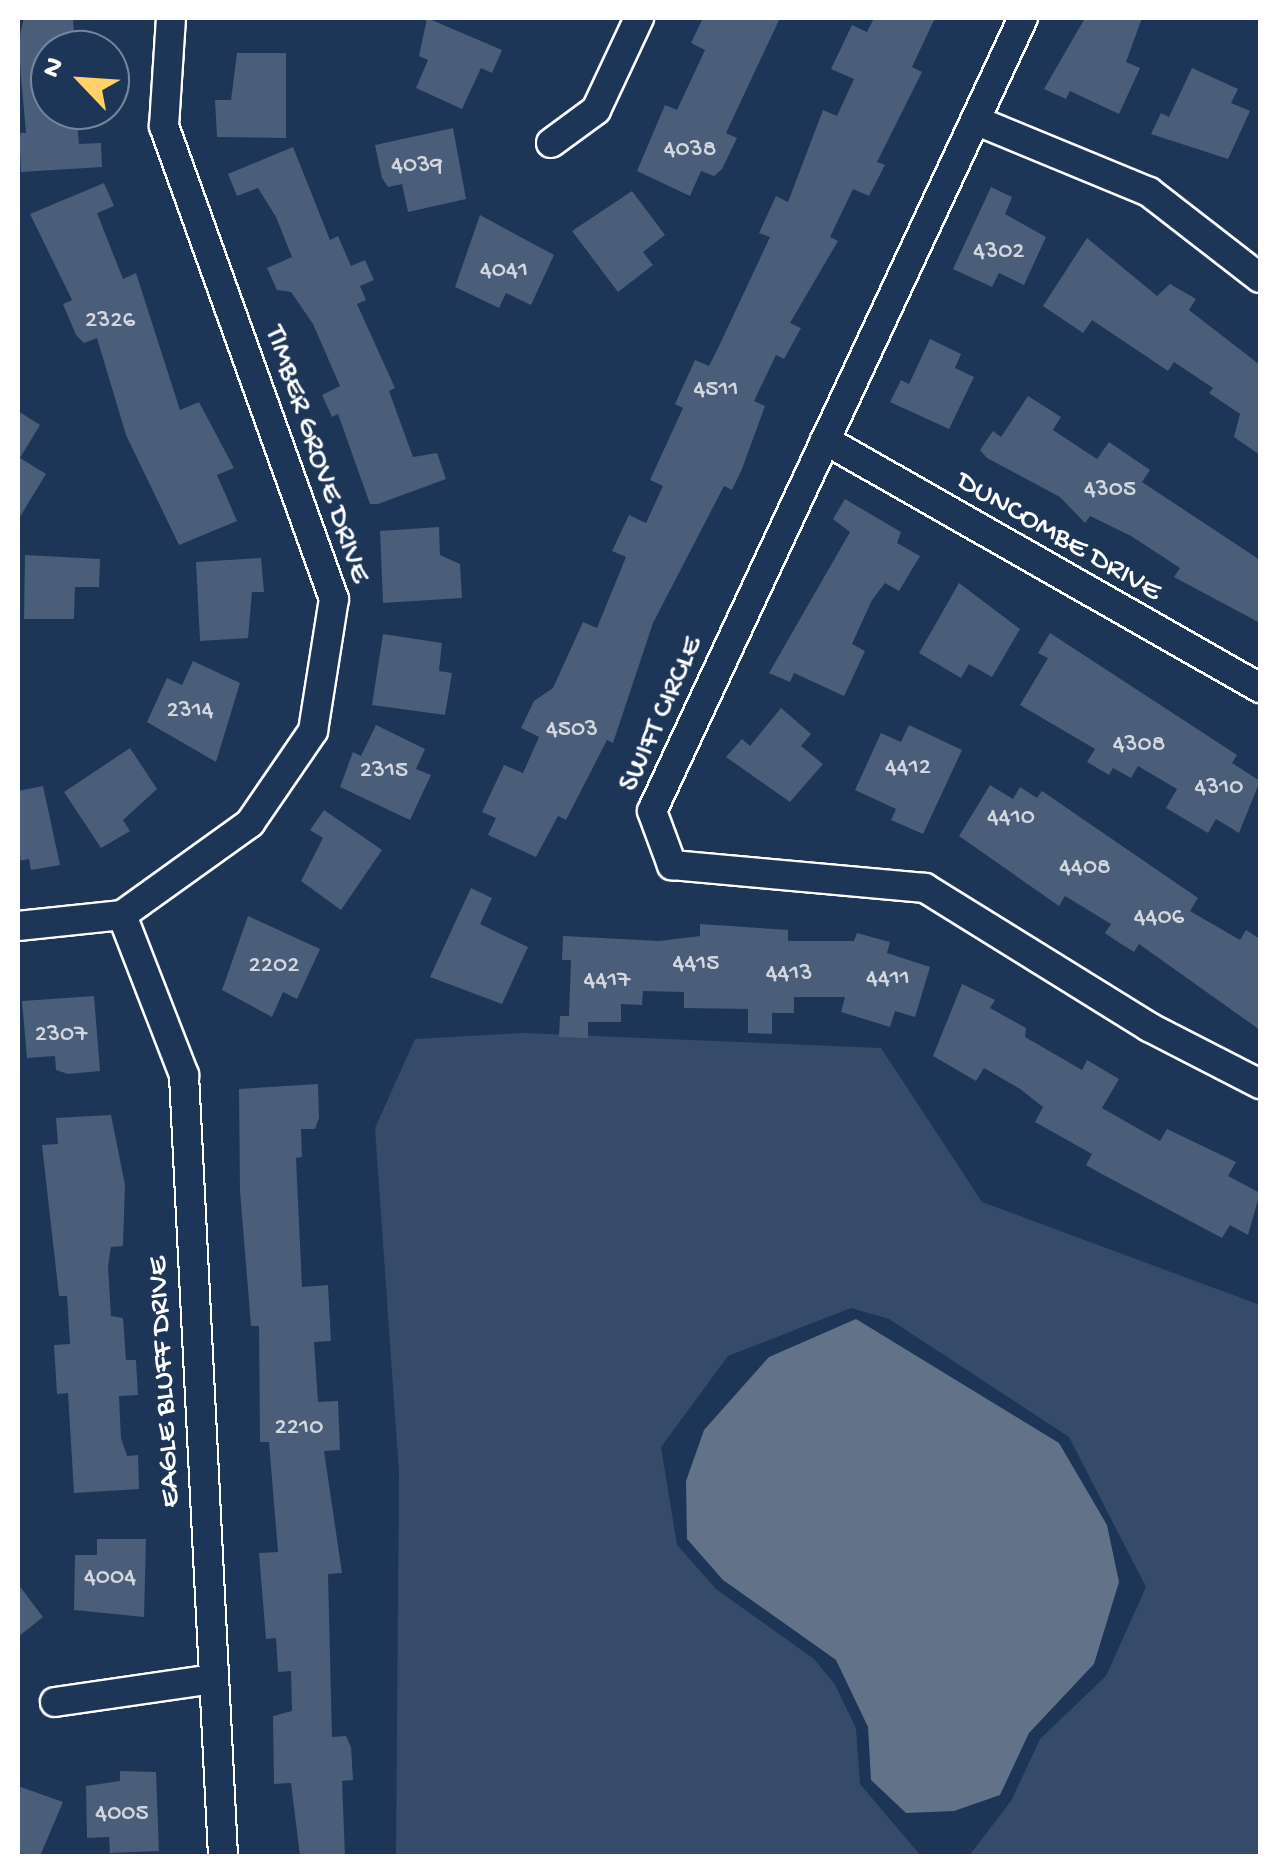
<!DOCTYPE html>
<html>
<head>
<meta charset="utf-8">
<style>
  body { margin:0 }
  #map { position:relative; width:1278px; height:1874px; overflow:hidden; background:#1d3557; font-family:"Gochi Hand",sans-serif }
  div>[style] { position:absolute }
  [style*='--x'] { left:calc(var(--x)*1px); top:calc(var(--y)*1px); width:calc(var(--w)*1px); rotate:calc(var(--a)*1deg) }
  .green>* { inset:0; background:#364b69 }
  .water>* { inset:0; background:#617289 }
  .building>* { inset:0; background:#4a5d79 }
  .roads { filter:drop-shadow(2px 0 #fff) drop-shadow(-2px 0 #fff) drop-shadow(0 2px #fff) drop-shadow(0 -2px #fff) }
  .street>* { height:28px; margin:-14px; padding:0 14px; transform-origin:14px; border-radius:14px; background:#1d3557 }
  span { translate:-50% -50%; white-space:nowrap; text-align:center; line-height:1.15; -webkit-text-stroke:10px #1d3557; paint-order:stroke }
  .number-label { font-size:25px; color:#d2d6de }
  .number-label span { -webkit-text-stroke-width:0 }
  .street-label { font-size:30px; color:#fff }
  .frame { position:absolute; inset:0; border:20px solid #fff; pointer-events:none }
  .north { position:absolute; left:30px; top:30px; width:100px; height:100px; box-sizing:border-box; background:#1d3557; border:2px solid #77869a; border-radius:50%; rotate:295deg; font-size:28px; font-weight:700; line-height:40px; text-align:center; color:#fff }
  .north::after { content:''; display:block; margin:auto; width:35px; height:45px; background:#ffd166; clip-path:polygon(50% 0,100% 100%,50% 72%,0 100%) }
</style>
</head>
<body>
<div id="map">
  <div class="green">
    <div style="clip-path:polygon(522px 1033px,881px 1048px,982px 1202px,1260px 1305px,1260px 1856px,969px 1856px,1011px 1801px,1040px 1739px,1106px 1676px,1146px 1587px,1069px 1437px,889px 1319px,851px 1308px,728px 1356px,661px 1447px,677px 1545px,716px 1589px,814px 1659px,834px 1683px,856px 1728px,860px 1784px,921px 1856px,396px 1856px,399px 1473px,375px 1128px,415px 1039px)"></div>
  </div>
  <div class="water">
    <div style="clip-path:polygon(856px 1319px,1059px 1443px,1107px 1525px,1119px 1582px,1094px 1664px,1029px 1733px,1000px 1795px,954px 1811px,906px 1813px,871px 1780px,868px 1727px,836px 1660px,723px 1580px,687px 1539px,686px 1481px,704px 1430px,769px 1357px)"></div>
  </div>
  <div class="building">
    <div style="clip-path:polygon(24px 18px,73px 18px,75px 50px,50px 50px,50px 110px,76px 110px,79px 144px,101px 143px,102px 167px,21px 172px,19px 133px,26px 133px,18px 43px)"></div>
    <div style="clip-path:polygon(427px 18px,502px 50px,492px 73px,481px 68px,462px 109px,416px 88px,428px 60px,419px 56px)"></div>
    <div style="clip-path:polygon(703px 18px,780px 18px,726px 133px,737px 138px,722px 169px,714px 176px,701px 171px,690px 196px,637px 171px,665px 105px,677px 110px,705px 50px,691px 43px)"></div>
    <div style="clip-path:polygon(874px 18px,935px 18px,912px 67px,922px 72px,877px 162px,885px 165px,869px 196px,853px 189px,830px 237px,838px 241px,790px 323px,801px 328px,784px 359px,776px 355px,754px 401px,765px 406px,742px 469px,732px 490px,724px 486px,653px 623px,613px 743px,607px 740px,566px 820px,558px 816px,536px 857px,488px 835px,496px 818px,482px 812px,504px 765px,523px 773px,539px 737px,521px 728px,534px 701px,553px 688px,583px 622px,597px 628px,626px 557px,612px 551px,629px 515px,646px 523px,663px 486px,650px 480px,683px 408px,675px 404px,695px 360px,709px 366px,719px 346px,770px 237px,759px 233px,776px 196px,788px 202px,823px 110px,837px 116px,854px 79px,831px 69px,852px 25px,867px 32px)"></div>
    <div style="clip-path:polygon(1085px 18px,1142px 18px,1126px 62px,1140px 68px,1119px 114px,1070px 91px,1066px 99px,1044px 89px)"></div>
    <div style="clip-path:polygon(237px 53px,286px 53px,286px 138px,217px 137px,215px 100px,231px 100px)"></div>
    <div style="clip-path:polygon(1192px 68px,1238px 89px,1231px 103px,1250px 111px,1228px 159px,1151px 134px,1161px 113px,1169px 117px)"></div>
    <div style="clip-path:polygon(453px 128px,466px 199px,408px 212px,402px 184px,388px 187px,382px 178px,375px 145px)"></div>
    <div style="clip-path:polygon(293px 147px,330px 240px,338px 236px,351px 266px,365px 260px,374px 280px,360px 286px,366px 300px,357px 304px,395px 388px,389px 391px,413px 457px,437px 453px,446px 479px,378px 504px,370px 504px,338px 414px,332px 417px,322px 395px,340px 386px,313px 324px,291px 292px,277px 290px,267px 268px,292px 257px,276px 217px,258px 188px,237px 196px,228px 174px)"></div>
    <div style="clip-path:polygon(104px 183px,114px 206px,97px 213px,123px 279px,136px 273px,180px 410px,199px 402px,234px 468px,217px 475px,237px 521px,179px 545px,126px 435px,97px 338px,84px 343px,76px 335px,63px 304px,72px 300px,30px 214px)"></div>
    <div style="clip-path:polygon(991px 187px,1012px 197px,1005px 214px,1046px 237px,1024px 285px,999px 273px,992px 287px,953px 269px)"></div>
    <div style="clip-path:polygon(632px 191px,665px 235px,643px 252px,653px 265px,618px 292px,572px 231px)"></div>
    <div style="clip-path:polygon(480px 215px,554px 255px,531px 305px,506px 293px,499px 308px,455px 287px)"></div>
    <div style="clip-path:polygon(1087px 238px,1157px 296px,1170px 284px,1196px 299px,1189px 310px,1260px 365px,1260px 455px,1234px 437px,1240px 414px,1209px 393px,1213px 388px,1174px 362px,1168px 371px,1092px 320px,1083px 333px,1043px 306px)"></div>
    <div style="clip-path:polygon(930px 339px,961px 354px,955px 368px,974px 377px,949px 429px,890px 402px,901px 380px,909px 384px)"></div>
    <div style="clip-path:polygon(1028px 396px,1061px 417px,1053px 430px,1097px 459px,1109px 442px,1150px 470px,1142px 482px,1260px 560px,1260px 623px,1174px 577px,1180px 568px,1131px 536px,1090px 516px,1085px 523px,1060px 497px,987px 458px,980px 450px,993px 431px,1001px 437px)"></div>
    <div style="clip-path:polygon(18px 411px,40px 425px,20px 458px,46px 474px,18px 520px)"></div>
    <div style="clip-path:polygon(845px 499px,901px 532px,897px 543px,920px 556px,899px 591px,885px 583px,872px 600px,852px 644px,865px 651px,844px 696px,794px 673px,790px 682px,769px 673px,850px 532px,833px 519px)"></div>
    <div style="clip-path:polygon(439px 527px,440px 555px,460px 564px,462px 598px,383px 603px,380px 531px)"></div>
    <div style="clip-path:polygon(25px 555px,100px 559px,99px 587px,75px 587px,74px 619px,24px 619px)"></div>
    <div style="clip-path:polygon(261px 558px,264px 592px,252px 592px,248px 638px,200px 641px,196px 562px)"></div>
    <div style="clip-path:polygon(959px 583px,1020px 629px,992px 677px,969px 664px,961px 678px,919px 653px)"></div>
    <div style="clip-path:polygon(1050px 633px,1237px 755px,1232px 763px,1260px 781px,1239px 833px,1216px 819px,1208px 833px,1166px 808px,1177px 789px,1138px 766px,1131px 778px,1113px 768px,1109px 775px,1087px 762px,1095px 749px,1020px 705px,1048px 658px,1038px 653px)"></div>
    <div style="clip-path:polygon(383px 634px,442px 643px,439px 671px,452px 673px,445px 715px,372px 705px)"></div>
    <div style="clip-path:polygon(193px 661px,240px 683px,216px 762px,147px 722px,167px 678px,182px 685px)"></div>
    <div style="clip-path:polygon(781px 708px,811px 734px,801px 746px,823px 764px,790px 802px,726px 757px,742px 739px,750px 746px)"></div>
    <div style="clip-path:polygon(376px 725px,425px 749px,416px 769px,431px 775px,410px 820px,340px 787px,353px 752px,361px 756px)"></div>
    <div style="clip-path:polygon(909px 725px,962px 750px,923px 834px,891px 820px,896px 809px,855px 790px,881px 733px,901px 742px)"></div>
    <div style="clip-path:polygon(130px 748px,157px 789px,123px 820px,130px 831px,101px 848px,64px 792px)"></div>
    <div style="clip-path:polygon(990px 785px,1013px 799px,1020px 787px,1037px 798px,1042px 791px,1198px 898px,1190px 911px,1240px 940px,1246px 930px,1260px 939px,1260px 1030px,1139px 944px,1134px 952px,1115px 940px,1105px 933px,1111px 924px,1065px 896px,1059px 906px,959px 836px)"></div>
    <div style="clip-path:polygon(43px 786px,60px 865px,31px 870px,29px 859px,18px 861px,18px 791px)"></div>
    <div style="clip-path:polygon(324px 810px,382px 850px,341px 910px,301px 881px,323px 838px,310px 830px)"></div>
    <div style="clip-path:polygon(471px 888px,492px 898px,480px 924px,528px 947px,502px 1004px,430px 977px)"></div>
    <div style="clip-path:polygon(248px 916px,320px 949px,297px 999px,283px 992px,272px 1017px,222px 990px)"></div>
    <div style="clip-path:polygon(700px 924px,788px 930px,788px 941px,854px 941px,857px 933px,890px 942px,887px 953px,930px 967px,915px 1017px,895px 1011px,890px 1027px,841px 1012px,845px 997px,794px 997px,794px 1013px,772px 1013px,772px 1034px,748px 1033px,748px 1009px,684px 1008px,684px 992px,643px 991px,642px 1005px,621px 1004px,621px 1022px,588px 1022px,588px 1038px,559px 1037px,560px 1016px,569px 1016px,571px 960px,562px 960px,563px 936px,659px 941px,700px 936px)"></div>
    <div style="clip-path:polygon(962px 984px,995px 1000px,990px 1008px,1026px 1028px,1025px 1037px,1082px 1070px,1087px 1060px,1119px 1079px,1102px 1108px,1160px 1141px,1167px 1129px,1236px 1162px,1228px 1176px,1260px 1193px,1248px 1235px,1230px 1225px,1222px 1238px,1098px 1172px,1086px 1165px,1092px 1154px,1035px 1122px,1043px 1107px,1020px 1089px,984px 1068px,976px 1081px,933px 1056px)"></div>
    <div style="clip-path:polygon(94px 996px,100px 1071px,68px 1074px,56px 1070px,55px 1056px,27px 1058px,22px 1001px)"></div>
    <div style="clip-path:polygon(318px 1084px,319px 1118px,315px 1129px,301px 1129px,302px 1157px,296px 1158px,302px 1287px,328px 1285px,331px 1341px,314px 1342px,318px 1402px,338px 1401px,340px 1450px,324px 1451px,342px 1573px,328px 1574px,332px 1737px,346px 1736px,351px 1747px,353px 1780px,342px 1781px,345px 1856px,300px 1856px,291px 1783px,274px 1784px,273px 1716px,292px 1711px,291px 1671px,278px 1672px,276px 1638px,266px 1639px,259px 1553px,278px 1552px,269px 1442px,260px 1442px,259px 1326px,251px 1326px,240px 1191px,239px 1089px)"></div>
    <div style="clip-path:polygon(111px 1115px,125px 1185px,123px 1246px,111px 1247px,108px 1266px,111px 1316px,123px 1318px,126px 1360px,136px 1360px,138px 1395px,119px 1396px,121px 1438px,127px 1456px,138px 1455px,139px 1489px,74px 1493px,68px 1393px,57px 1394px,54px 1345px,70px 1344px,67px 1296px,59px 1296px,42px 1145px,58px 1144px,56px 1118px)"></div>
    <div style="clip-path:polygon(97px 1539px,146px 1539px,144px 1617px,74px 1610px,75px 1555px,97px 1555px)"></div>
    <div style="clip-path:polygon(18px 1584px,43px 1617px,18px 1637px)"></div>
    <div style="clip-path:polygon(120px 1771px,156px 1772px,159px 1851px,110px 1853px,109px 1837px,87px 1838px,86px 1786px,120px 1781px)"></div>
    <div style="clip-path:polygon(18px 1786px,63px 1802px,40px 1856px,18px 1856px)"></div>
  </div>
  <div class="roads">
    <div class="street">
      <div style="--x:1023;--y:18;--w:875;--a:115.07"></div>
      <div style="--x:652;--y:811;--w:58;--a:69.7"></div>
      <div style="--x:672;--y:865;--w:254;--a:5.2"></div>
      <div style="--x:925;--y:888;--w:264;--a:31.8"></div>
      <div style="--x:1149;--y:1027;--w:125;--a:27.2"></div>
      <div style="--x:977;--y:121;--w:186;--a:22.4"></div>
      <div style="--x:1149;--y:192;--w:140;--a:37.8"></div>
      <div style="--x:551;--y:143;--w:56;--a:-36.3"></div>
      <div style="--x:596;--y:110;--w:102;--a:-64.9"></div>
      <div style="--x:825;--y:440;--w:501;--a:29.69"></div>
      <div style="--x:122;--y:915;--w:172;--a:68.8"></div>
      <div style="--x:184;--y:1075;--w:782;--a:87.14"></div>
      <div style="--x:18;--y:926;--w:105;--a:-6"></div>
      <div style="--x:122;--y:915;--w:158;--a:-35.7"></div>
      <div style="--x:250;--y:823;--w:112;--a:-55.6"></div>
      <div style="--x:313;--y:731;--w:134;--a:-81"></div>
      <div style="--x:334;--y:599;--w:503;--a:-109.77"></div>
      <div style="--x:164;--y:126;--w:108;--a:-86.3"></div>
      <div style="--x:55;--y:1702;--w:159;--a:-8.3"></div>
    </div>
  </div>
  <div class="number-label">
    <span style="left:690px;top:151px">4038</span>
    <span style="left:417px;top:167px">4039</span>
    <span style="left:999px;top:253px">4302</span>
    <span style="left:504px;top:272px">4041</span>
    <span style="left:110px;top:322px">2326</span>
    <span style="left:716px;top:391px">4511</span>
    <span style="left:1110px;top:491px">4305</span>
    <span style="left:190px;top:712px">2314</span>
    <span style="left:572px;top:731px">4503</span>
    <span style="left:1139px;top:746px">4308</span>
    <span style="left:908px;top:769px">4412</span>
    <span style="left:384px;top:772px">2315</span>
    <span style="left:1219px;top:789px">4310</span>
    <span style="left:1011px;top:819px">4410</span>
    <span style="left:1085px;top:869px">4408</span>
    <span style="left:1159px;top:919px">4406</span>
    <span style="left:696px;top:965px">4415</span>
    <span style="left:274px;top:967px">2202</span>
    <span style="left:789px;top:975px">4413</span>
    <span style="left:888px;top:980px">4411</span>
    <span style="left:607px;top:982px">4417</span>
    <span style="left:61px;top:1036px">2307</span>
    <span style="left:299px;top:1429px">2210</span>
    <span style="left:110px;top:1579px">4004</span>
    <span style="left:122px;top:1815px">4005</span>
  </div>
  <div class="street-label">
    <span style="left:315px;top:455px;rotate:71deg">TIMBER GROVE DRIVE</span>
    <span style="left:1058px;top:538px;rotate:30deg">DUNCOMBE DRIVE</span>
    <span style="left:663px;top:715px;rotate:-66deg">SWIFT CIRCLE</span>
    <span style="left:166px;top:1382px;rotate:-93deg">EAGLE BLUFF DRIVE</span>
  </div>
  <div class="frame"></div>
  <div class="north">N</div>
</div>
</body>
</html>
